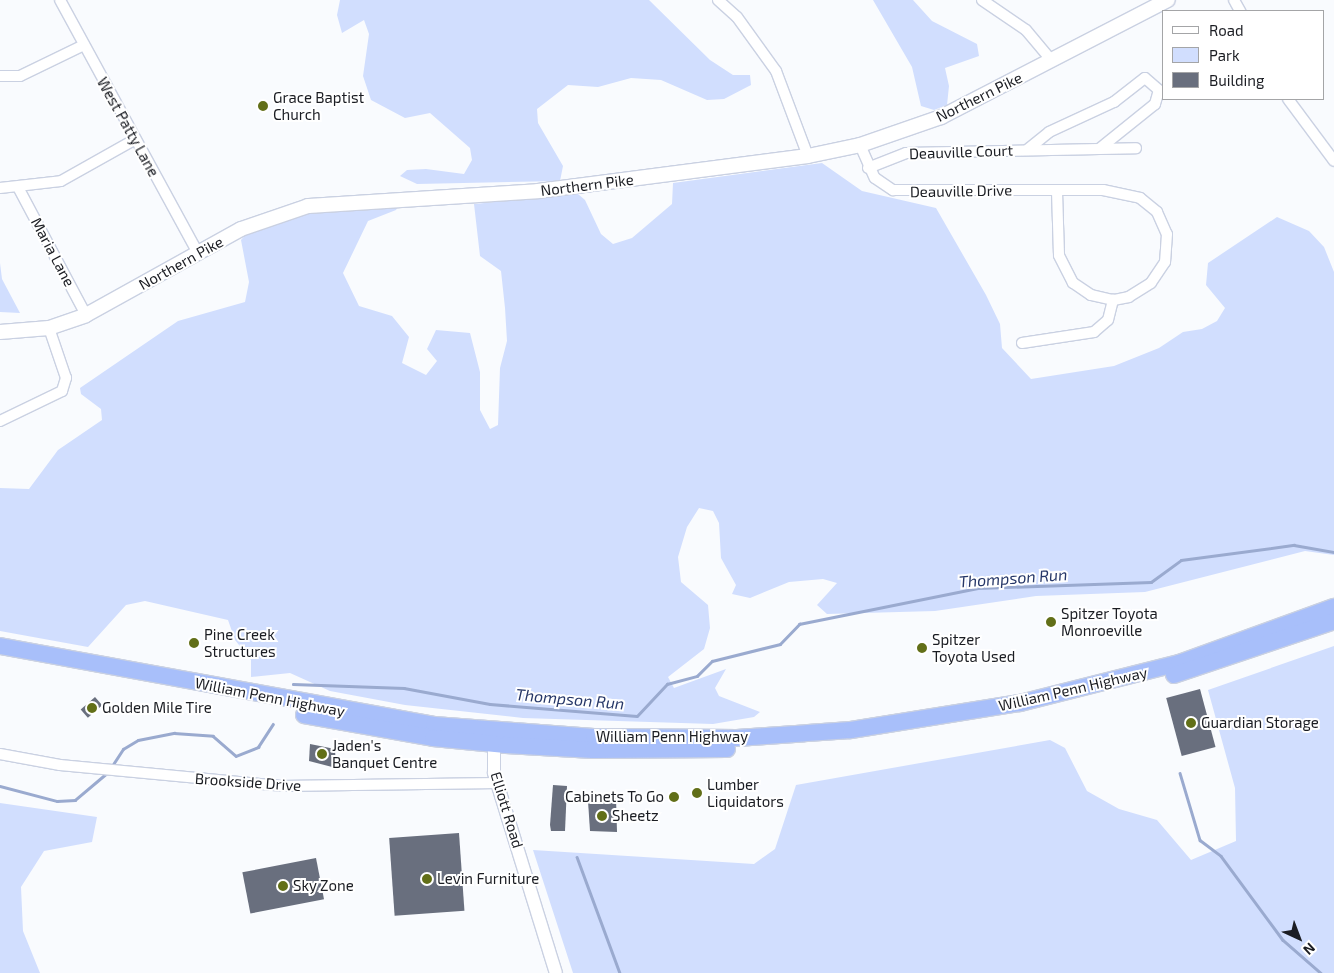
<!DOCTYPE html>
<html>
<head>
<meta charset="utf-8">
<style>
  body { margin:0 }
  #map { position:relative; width:1334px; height:973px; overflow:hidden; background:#f9fbfe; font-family:"Exo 2",sans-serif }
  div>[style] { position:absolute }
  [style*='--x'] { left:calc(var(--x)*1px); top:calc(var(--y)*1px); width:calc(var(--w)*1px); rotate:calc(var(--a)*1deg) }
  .green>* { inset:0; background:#d1defe }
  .stream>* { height:2.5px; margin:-1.25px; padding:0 1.25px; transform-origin:1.25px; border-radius:1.25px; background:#9aaacf }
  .building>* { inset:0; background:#696f7e; transform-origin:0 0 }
  .roads { filter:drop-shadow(1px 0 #cad1e2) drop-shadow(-1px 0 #cad1e2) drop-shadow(0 1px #cad1e2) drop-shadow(0 -1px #cad1e2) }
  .minor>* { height:10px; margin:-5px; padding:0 5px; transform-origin:5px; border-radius:5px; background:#fff }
  .tertiary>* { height:12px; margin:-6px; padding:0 6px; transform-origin:6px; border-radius:6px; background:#fff }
  .secondary>* { height:14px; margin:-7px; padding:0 7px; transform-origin:7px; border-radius:7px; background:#fff }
  .trunk>* { height:16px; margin:-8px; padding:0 8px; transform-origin:8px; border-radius:8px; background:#a8bffa }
  .dots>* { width:14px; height:14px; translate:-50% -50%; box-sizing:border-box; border:2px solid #fff; border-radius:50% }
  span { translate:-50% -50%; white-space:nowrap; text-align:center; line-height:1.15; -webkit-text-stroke:4px #fff; paint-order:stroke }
  .poi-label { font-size:15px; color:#1b1d23 }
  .left { translate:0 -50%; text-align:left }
  .right { translate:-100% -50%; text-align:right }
  .street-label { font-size:15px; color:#1b1d23 }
  .water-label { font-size:16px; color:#263768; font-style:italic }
  .legend { position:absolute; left:1162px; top:10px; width:162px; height:90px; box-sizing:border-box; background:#fff; border:1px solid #a4a5a7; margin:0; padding:6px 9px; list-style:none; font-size:15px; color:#1b1d23 }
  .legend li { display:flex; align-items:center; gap:10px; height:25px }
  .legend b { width:25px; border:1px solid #a4a5a7 }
  .north { position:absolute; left:1274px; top:913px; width:50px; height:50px; -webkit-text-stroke:4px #fff; paint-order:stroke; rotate:137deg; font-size:14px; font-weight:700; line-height:20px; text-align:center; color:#1b1d23 }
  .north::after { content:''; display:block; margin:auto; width:18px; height:22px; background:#1b1d23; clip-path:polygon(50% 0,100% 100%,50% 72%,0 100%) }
</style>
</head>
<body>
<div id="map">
  <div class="green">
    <div style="clip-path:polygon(340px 0,649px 0,710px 60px,733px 75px,750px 75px,751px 85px,724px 99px,707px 100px,661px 80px,631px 78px,598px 87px,568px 85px,537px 109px,538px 123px,563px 166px,560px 181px,417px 184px,400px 176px,407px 170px,426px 169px,464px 174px,472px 160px,470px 148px,430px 113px,405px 118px,371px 100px,363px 76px,369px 34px,364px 20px,342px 33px,337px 15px)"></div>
    <div style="clip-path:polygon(873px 0,913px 0,932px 21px,977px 44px,979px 56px,945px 68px,949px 86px,947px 105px,934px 110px,921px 106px,912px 67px)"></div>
    <div style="clip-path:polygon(822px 163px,862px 191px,936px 208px,986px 295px,1000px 324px,1002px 348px,1031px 379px,1114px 366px,1159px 348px,1183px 332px,1202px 329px,1217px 321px,1225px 308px,1206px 285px,1208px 263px,1277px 217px,1309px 231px,1324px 247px,1334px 272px,1334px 555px,1305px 551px,1145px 592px,1036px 596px,935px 611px,827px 614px,817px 605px,837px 583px,823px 579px,789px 582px,750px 598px,732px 594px,736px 585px,721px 558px,719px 523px,713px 511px,699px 508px,687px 527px,678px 557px,681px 582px,708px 605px,710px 628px,704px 649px,668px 677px,674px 688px,726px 669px,715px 688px,719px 696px,760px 712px,754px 717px,713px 724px,523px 718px,405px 705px,330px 691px,290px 673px,251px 677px,251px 660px,235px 640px,228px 620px,145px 601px,126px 605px,88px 647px,0 631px,0 488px,29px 489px,58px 450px,102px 420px,101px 409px,81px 394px,80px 388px,178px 321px,245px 302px,249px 282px,241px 240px,247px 233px,287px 217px,344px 206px,400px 203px,396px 210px,368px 221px,343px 273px,359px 306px,392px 316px,409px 337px,402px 363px,426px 375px,437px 361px,427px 349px,436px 330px,470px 333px,480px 372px,480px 410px,490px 429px,498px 425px,500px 368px,507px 341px,505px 308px,501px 271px,480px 256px,474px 204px,578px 194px,585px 200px,601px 234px,613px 244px,632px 238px,672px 204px,673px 183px)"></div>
    <div style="clip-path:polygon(0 263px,2px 279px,20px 313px,0 312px)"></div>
    <div style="clip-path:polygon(1334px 646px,1334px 973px,573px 973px,533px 850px,754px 864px,775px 849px,796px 785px,1050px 740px,1065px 748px,1087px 791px,1119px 809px,1157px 820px,1191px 860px,1236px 841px,1235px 788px,1208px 690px)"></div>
    <div style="clip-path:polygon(0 803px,97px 817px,92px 842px,44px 851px,21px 887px,23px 931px,40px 973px,0 973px)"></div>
  </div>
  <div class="stream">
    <div style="--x:293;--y:684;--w:111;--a:2.1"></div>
    <div style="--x:404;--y:688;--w:87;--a:10.5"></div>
    <div style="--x:490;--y:704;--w:147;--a:4.7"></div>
    <div style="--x:637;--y:716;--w:44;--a:-46.8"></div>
    <div style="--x:667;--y:684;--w:31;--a:-15"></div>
    <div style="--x:697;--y:676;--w:21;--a:-45"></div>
    <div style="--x:712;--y:661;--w:70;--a:-14"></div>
    <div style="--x:780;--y:644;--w:28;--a:-46"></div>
    <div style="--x:799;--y:624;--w:182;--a:-11.4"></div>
    <div style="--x:977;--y:588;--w:174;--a:-2"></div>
    <div style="--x:1151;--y:582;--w:37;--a:-36"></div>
    <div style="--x:1181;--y:560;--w:114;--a:-7.6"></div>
    <div style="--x:1294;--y:545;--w:41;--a:9.9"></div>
    <div style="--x:112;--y:766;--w:20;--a:-57"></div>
    <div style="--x:123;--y:749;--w:17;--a:-31"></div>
    <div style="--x:138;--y:740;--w:37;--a:-11"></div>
    <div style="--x:174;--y:733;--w:39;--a:4"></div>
    <div style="--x:213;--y:736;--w:30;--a:41"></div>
    <div style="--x:236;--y:756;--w:24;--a:-22"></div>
    <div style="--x:258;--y:747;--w:27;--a:-57"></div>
    <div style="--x:1180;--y:773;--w:70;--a:73.4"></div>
    <div style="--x:1200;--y:840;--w:26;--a:37"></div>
    <div style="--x:1221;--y:856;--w:104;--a:53.6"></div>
    <div style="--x:1283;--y:940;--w:50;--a:41"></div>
    <div style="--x:0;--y:786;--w:59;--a:14.7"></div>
    <div style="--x:57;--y:801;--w:18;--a:-3"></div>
    <div style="--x:75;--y:800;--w:42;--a:-40.2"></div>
    <div style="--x:577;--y:857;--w:124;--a:69.7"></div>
  </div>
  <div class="building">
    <div style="left:1200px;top:689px;width:60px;height:35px;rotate:75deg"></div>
    <div style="left:95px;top:697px;width:11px;height:19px;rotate:49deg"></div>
    <div style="clip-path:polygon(310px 744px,335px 749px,336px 768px,309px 761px)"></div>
    <div style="clip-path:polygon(553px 785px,567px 786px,565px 831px,551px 831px,550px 825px)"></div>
    <div style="clip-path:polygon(600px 794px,616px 798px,617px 832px,590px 831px,588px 801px)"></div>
    <div style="left:459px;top:833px;width:78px;height:70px;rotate:86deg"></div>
    <div style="left:316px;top:858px;width:42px;height:75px;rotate:79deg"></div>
  </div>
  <div class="roads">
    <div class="minor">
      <div style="--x:60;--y:0;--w:288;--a:61.4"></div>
      <div style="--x:718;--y:0;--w:25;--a:42"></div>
      <div style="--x:737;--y:17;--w:67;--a:54.2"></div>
      <div style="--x:776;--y:71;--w:91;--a:69.4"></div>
      <div style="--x:982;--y:0;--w:53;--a:34.3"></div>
      <div style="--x:1026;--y:30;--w:40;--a:50"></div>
      <div style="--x:1234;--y:0;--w:13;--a:61"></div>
      <div style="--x:0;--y:76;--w:20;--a:0"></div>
      <div style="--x:20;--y:76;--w:71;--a:-25.8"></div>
      <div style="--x:1288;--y:99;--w:77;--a:53.4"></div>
      <div style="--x:860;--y:145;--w:36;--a:66"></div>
      <div style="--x:875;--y:178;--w:22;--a:34"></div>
      <div style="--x:893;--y:190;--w:210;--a:0"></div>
      <div style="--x:1103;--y:190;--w:38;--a:12"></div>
      <div style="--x:1140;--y:198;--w:22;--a:39"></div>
      <div style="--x:1157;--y:212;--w:24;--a:66"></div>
      <div style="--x:1167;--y:234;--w:28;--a:94"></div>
      <div style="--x:1165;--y:262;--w:25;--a:124"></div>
      <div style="--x:1151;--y:283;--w:26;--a:148"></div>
      <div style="--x:1129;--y:297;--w:16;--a:169"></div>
      <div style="--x:1113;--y:300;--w:23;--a:-167"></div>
      <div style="--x:1091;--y:295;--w:22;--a:-146"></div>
      <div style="--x:1073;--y:283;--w:31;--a:-117"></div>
      <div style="--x:1059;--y:255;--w:64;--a:-91.8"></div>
      <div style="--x:1027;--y:150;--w:28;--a:-39"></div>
      <div style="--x:1049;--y:132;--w:72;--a:-24.8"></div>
      <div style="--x:1114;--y:102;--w:39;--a:-38"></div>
      <div style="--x:1145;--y:78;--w:18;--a:41"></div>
      <div style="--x:1159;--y:90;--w:15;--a:106"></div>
      <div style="--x:1155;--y:104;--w:72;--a:141.2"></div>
      <div style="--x:868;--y:168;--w:41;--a:-21.5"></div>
      <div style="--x:906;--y:153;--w:230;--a:-1.2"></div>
      <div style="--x:0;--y:188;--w:61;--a:-6.5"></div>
      <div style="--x:61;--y:181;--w:84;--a:-29.3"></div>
      <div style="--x:19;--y:189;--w:143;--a:62"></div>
      <div style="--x:1022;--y:343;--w:73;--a:-8.7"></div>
      <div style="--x:1094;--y:332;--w:18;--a:-41"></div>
      <div style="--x:1108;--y:320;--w:21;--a:-76"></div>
      <div style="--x:0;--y:421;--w:69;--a:-25.8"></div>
      <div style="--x:62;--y:391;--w:14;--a:-73"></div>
      <div style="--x:66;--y:378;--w:53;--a:-108.8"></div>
      <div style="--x:0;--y:754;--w:61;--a:10.4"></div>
      <div style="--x:60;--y:765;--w:222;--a:5.4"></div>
      <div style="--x:281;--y:786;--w:217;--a:-0.8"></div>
    </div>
    <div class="tertiary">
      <div style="--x:494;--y:735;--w:38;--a:90"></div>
      <div style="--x:494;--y:773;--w:209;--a:72.8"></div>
    </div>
    <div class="secondary">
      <div style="--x:0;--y:332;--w:49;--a:-4.7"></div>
      <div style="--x:49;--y:328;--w:39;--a:-19"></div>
      <div style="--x:86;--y:315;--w:177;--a:-29"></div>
      <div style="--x:241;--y:229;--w:71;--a:-18.9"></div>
      <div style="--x:308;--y:206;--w:230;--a:-3.7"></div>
      <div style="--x:538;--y:191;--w:272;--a:-7.4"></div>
      <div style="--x:808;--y:156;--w:53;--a:-11.9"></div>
      <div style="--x:860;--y:145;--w:86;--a:-19.1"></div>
      <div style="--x:941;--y:117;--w:255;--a:-27.3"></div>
    </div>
    <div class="trunk">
      <div style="--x:0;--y:646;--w:441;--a:10.3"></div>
      <div style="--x:434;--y:725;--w:160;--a:4.3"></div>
      <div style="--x:594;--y:737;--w:143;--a:0.4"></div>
      <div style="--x:737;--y:738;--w:114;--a:-4"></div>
      <div style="--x:851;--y:730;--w:171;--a:-9.1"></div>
      <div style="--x:1020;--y:703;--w:164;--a:-14.1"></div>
      <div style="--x:1179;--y:663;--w:165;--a:-19.9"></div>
      <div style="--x:1174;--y:675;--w:169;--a:-18.6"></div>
      <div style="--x:304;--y:715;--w:131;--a:10.1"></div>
      <div style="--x:433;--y:738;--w:73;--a:5.5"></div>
      <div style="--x:506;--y:745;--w:87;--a:3.3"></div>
      <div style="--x:593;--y:750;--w:134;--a:-0.4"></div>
    </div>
  </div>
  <div class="dots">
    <div style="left:263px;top:106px;background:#626f18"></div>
    <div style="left:1051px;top:622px;background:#626f18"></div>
    <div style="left:194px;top:643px;background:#626f18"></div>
    <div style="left:922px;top:648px;background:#626f18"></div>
    <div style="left:92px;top:708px;background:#626f18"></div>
    <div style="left:1191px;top:723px;background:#626f18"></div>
    <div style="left:322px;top:754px;background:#626f18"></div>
    <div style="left:697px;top:793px;background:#626f18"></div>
    <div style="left:674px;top:797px;background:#626f18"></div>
    <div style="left:602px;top:816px;background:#626f18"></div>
    <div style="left:427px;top:879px;background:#626f18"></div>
    <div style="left:283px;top:886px;background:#626f18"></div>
  </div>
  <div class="poi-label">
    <span class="left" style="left:273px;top:106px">Grace Baptist<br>Church</span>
    <span class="left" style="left:1061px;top:622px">Spitzer Toyota<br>Monroeville</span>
    <span class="left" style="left:204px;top:643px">Pine Creek<br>Structures</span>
    <span class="left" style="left:932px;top:648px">Spitzer<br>Toyota Used</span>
    <span class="left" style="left:102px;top:708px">Golden Mile Tire</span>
    <span class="left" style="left:1201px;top:723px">Guardian Storage</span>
    <span class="left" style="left:332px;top:754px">Jaden's<br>Banquet Centre</span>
    <span class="left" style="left:707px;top:793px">Lumber<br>Liquidators</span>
    <span class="right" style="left:664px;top:797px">Cabinets To Go</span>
    <span class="left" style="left:612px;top:816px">Sheetz</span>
    <span class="left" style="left:437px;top:879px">Levin Furniture</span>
    <span class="left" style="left:293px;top:886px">Sky Zone</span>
  </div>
  <div class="street-label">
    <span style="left:979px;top:97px;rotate:-26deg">Northern Pike</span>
    <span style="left:128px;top:127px;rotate:61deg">West Patty Lane</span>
    <span style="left:961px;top:152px;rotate:-2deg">Deauville Court</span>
    <span style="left:587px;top:185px;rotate:-7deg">Northern Pike</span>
    <span style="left:961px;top:191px;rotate:-1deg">Deauville Drive</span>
    <span style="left:53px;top:252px;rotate:62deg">Maria Lane</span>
    <span style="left:181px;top:263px;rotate:-29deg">Northern Pike</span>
    <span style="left:1073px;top:689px;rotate:-13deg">William Penn Highway</span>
    <span style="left:270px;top:697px;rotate:11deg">William Penn Highway</span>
    <span style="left:672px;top:737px">William Penn Highway</span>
    <span style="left:248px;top:782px;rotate:4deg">Brookside Drive</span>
    <span style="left:507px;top:810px;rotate:73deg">Elliott Road</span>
  </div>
  <div class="water-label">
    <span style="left:1013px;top:578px;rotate:-4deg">Thompson Run</span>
    <span style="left:570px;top:699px;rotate:5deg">Thompson Run</span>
  </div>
  <ul class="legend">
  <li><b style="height:6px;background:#fff"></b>Road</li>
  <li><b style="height:14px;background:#d1defe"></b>Park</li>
  <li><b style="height:14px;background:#696f7e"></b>Building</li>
  </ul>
  <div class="north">N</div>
</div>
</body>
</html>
